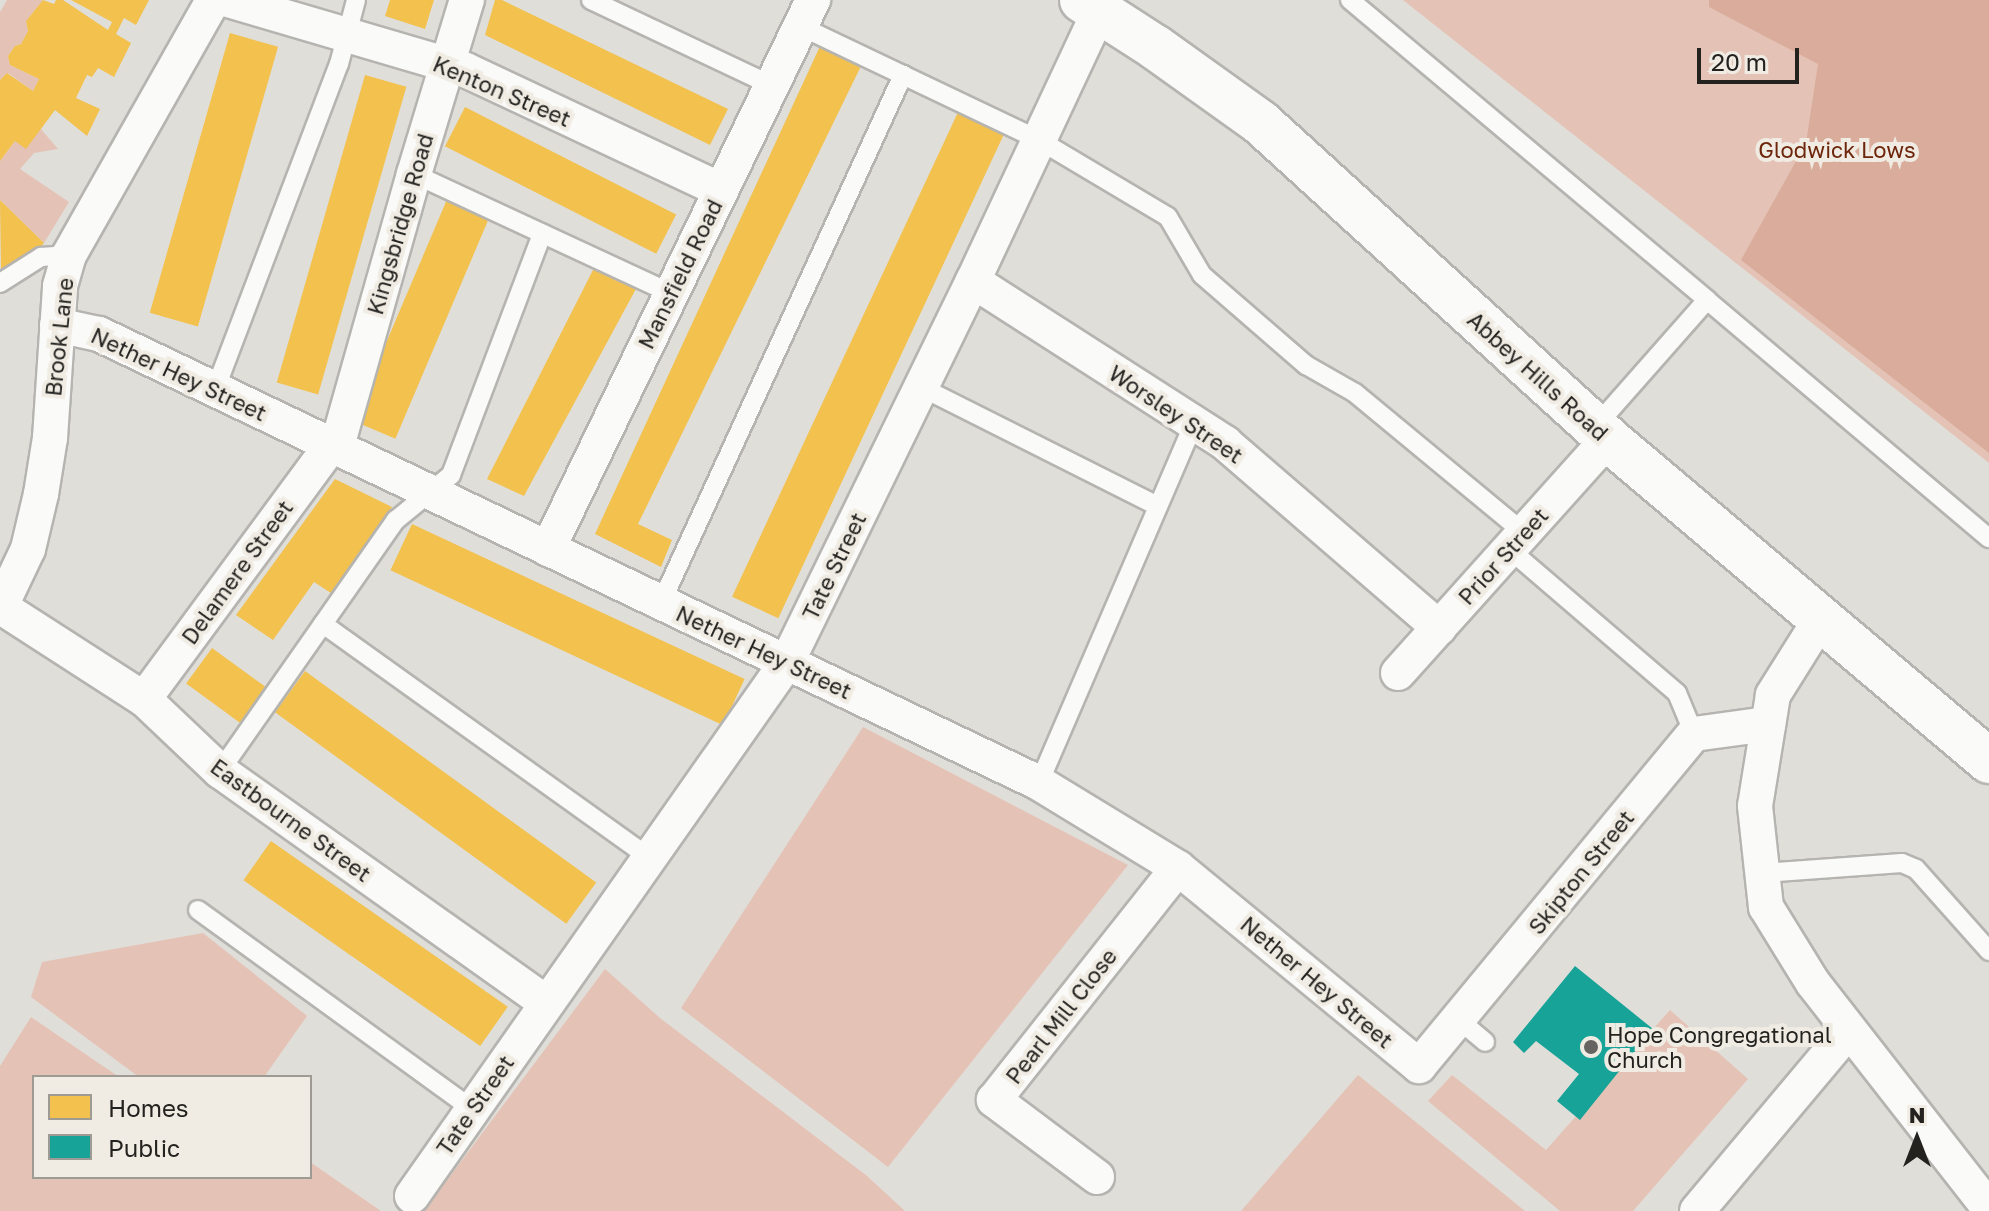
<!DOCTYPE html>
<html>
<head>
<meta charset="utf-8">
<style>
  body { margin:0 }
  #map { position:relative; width:1989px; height:1211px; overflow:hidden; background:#e0ded9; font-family:"Golos Text",sans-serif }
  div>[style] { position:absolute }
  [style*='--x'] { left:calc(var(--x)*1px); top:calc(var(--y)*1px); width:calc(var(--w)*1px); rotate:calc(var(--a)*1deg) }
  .green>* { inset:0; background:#e5c2b6 }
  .forest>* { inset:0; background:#d9ac9b }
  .homes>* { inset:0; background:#f2c14e; transform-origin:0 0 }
  .public>* { inset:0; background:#17a398 }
  .roads { filter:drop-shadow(2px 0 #b5b4b0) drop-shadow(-2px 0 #b5b4b0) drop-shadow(0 2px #b5b4b0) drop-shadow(0 -2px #b5b4b0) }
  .lane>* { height:18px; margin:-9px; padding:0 9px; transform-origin:9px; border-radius:9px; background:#fafaf9 }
  .street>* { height:34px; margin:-17px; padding:0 17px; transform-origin:17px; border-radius:17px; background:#fafaf9 }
  .secondary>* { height:44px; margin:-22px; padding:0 22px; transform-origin:22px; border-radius:22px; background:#fafaf9 }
  .dots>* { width:22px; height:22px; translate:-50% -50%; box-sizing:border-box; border:4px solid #f0ece3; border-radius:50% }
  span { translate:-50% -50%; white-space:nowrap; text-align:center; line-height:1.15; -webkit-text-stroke:8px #f0ece3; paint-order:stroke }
  .street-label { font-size:22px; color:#23221f }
  .park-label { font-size:22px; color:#6d250b }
  .poi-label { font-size:22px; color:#23221f }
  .left { translate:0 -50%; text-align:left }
  .legend { position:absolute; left:32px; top:1075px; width:280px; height:104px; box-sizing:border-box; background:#f0ece3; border:2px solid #9e9b95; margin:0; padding:10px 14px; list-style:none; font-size:24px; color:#23221f }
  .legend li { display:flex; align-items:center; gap:16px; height:40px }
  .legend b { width:40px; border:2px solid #9e9b95 }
  .north { position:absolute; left:1877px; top:1099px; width:80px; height:80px; -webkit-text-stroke:6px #f0ece3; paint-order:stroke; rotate:0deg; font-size:22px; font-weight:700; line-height:32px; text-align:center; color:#23221f }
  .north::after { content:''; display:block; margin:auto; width:28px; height:36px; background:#23221f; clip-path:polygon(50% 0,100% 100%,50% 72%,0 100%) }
  .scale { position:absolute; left:1697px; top:48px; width:102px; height:36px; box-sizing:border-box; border:4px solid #23221f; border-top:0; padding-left:10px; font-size:24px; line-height:28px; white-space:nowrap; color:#23221f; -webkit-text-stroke:6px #f0ece3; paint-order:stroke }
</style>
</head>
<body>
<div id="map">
  <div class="green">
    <div style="clip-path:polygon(7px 0,43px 0,26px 21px,28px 31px,21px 44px,15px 46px,8px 56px,10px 65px,39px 79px,33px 91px,8px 73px,0 80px,0 12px)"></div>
    <div style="clip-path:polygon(1403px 0,1989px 0,1989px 463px)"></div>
    <div style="clip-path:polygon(41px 129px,58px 149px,34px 153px,20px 169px,69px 202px,44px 243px,0 200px,0 161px,15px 141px)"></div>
    <div style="clip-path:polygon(863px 727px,1128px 865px,888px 1167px,681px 1008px)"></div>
    <div style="clip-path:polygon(203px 933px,307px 1016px,264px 1077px,139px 1077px,31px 997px,42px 962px)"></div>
    <div style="clip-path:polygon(605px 969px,660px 1018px,867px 1176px,905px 1211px,424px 1211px)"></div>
    <div style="clip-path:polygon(1670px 1010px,1748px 1079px,1633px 1211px,1560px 1211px,1428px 1101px,1452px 1075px,1546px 1150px)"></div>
    <div style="clip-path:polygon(31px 1017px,119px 1077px,34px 1077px,34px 1177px,310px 1177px,310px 1162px,381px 1211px,0 1211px,0 1066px)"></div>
    <div style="clip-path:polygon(1358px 1075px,1525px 1211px,1241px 1211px)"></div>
  </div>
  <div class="forest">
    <div style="clip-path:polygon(1709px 0,1989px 0,1989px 453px,1741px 260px,1806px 143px,1818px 64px,1709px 7px)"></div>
  </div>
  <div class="homes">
    <div style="clip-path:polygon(43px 0,54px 4px,56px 0,63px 0,108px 30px,112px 22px,71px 0,149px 0,136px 25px,124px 18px,116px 34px,131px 43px,114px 77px,98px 68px,92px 77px,87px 75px,76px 98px,100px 109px,87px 136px,55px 110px,26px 149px,15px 141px,0 161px,0 80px,7px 73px,33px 91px,39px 79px,10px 65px,8px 56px,15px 46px,21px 44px,28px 31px,26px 21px)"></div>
    <div style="clip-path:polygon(390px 0,434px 0,425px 29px,385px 16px)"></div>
    <div style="clip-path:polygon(495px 0,502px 0,728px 109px,710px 145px,485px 35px)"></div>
    <div style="left:230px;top:33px;width:50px;height:291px;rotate:16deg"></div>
    <div style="clip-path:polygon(821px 44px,862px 64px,638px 524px,672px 540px,661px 567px,595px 534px)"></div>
    <div style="left:365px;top:75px;width:43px;height:320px;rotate:16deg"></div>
    <div style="left:465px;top:107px;width:237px;height:44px;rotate:27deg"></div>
    <div style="left:959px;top:110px;width:51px;height:537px;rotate:25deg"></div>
    <div style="left:448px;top:197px;width:46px;height:243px;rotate:23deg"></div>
    <div style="clip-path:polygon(0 200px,44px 243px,37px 251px,1px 271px)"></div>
    <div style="clip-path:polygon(594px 268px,637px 287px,524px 496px,487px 479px)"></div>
    <div style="clip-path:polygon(335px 479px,392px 507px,334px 595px,314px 582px,273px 640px,236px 615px)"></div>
    <div style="left:412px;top:524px;width:367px;height:51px;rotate:25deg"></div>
    <div style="left:212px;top:648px;width:69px;height:44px;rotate:36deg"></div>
    <div style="left:305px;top:671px;width:360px;height:51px;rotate:36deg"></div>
    <div style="left:271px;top:841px;width:289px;height:48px;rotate:35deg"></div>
  </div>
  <div class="public">
    <div style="clip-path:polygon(1575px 966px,1653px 1029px,1580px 1120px,1557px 1101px,1579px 1074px,1536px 1041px,1524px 1053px,1513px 1042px)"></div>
  </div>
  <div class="roads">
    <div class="lane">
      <div style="--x:591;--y:0;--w:199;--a:25.3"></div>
      <div style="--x:1350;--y:0;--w:466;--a:40"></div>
      <div style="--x:1707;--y:300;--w:169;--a:131.4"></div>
      <div style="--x:800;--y:26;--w:265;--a:25.5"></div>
      <div style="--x:1039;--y:140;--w:150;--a:30.8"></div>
      <div style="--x:1168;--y:217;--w:67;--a:59.6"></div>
      <div style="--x:1202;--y:275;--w:138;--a:40.9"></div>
      <div style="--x:1306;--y:365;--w:56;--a:29.7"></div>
      <div style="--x:1355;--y:393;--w:219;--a:39.6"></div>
      <div style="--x:414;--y:174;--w:282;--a:24.9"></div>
      <div style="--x:0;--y:283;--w:49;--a:-32.4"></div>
      <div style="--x:41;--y:257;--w:28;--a:-4"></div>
      <div style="--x:1707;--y:300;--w:369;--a:40.2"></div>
      <div style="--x:921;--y:387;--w:265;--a:26.7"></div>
      <div style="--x:215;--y:390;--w:349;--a:-69.2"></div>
      <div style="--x:339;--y:64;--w:66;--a:-75.1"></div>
      <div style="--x:1509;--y:549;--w:221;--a:40.6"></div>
      <div style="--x:1677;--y:693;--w:44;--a:67.5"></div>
      <div style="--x:661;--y:603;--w:581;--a:-65.38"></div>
      <div style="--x:323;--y:624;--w:402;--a:35.6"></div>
      <div style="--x:220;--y:771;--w:307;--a:-55"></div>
      <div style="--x:396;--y:520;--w:71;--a:-39.3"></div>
      <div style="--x:451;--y:475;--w:258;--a:-69.3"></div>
      <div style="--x:1039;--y:783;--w:392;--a:-66.7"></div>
      <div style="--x:1763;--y:873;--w:139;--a:-4.1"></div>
      <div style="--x:1902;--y:863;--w:15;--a:23"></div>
      <div style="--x:1916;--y:869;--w:110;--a:48.3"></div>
      <div style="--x:198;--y:910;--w:339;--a:36"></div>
      <div style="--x:1459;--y:1020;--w:34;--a:40"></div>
    </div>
    <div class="street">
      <div style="--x:228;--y:0;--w:248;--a:16.4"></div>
      <div style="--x:466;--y:70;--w:282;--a:25.2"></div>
      <div style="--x:973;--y:281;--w:300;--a:32.7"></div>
      <div style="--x:1225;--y:443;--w:283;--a:40.8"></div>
      <div style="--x:57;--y:325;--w:43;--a:12.1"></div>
      <div style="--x:99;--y:334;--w:1042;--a:25.53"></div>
      <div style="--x:1039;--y:783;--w:163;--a:31.4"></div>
      <div style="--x:1178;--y:868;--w:312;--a:39.4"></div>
      <div style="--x:1419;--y:1066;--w:431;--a:-50.4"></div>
      <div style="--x:1694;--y:734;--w:75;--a:-7.7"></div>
      <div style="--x:548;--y:549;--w:610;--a:-64.23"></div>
      <div style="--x:1;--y:607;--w:170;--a:32.8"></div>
      <div style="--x:144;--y:699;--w:105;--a:43.5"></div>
      <div style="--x:220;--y:771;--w:400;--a:35.4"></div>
      <div style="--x:0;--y:608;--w:65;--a:-64.6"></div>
      <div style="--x:28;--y:549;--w:57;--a:-76.7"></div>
      <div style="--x:41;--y:494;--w:57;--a:-80.9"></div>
      <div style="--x:50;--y:438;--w:152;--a:-86.2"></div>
      <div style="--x:60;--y:286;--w:32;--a:-74"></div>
      <div style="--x:69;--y:255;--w:293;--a:-60.5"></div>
      <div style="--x:1820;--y:620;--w:89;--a:122.1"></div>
      <div style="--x:1773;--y:695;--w:112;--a:99.2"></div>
      <div style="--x:1755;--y:806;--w:102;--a:83.8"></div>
      <div style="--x:1766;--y:907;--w:89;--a:58.3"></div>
      <div style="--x:1813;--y:983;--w:286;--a:52"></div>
      <div style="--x:1398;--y:673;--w:314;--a:-48.1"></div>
      <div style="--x:144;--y:699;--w:332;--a:-53.6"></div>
      <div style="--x:341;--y:432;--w:268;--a:-74.2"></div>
      <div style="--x:414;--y:174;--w:182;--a:-73.1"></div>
      <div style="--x:1097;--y:1177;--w:129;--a:-143.2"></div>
      <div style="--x:994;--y:1100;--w:296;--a:-51.6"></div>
      <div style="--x:412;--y:1196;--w:653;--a:-54.92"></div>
      <div style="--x:787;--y:662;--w:424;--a:-64"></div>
      <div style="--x:973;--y:281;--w:297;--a:-64.9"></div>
      <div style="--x:1697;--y:1211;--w:236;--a:-50"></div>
    </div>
    <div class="secondary">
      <div style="--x:1082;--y:0;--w:87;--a:32.8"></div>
      <div style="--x:1155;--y:47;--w:130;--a:35.6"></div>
      <div style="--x:1261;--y:123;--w:469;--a:42.3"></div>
      <div style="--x:1608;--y:439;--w:499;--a:40.2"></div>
    </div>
  </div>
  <div class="dots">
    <div style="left:1591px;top:1047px;background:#656460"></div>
  </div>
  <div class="street-label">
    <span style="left:502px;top:91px;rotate:23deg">Kenton Street</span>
    <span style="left:400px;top:224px;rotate:-74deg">Kingsbridge Road</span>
    <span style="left:680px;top:274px;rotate:-64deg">Mansfield Road</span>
    <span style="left:59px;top:337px;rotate:-84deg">Brook Lane</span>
    <span style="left:179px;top:374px;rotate:25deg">Nether Hey Street</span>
    <span style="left:1538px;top:376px;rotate:42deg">Abbey Hills Road</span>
    <span style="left:1176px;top:414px;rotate:34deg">Worsley Street</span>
    <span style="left:1503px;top:556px;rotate:-48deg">Prior Street</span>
    <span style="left:834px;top:566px;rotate:-64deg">Tate Street</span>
    <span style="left:237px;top:572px;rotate:-54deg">Delamere Street</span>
    <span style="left:764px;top:652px;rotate:25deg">Nether Hey Street</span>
    <span style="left:291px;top:820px;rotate:36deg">Eastbourne Street</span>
    <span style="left:1581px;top:872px;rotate:-51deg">Skipton Street</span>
    <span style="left:1317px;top:982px;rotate:40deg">Nether Hey Street</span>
    <span style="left:1061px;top:1016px;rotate:-52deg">Pearl Mill Close</span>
    <span style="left:475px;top:1105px;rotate:-55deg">Tate Street</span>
  </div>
  <div class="park-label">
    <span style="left:1837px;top:150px">Glodwick Lows</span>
  </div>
  <div class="poi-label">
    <span class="left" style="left:1607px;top:1047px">Hope Congregational<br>Church</span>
  </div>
  <ul class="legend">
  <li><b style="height:22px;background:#f2c14e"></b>Homes</li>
  <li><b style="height:22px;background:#17a398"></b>Public</li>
  </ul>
  <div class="north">N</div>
  <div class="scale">20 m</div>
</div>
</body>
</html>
